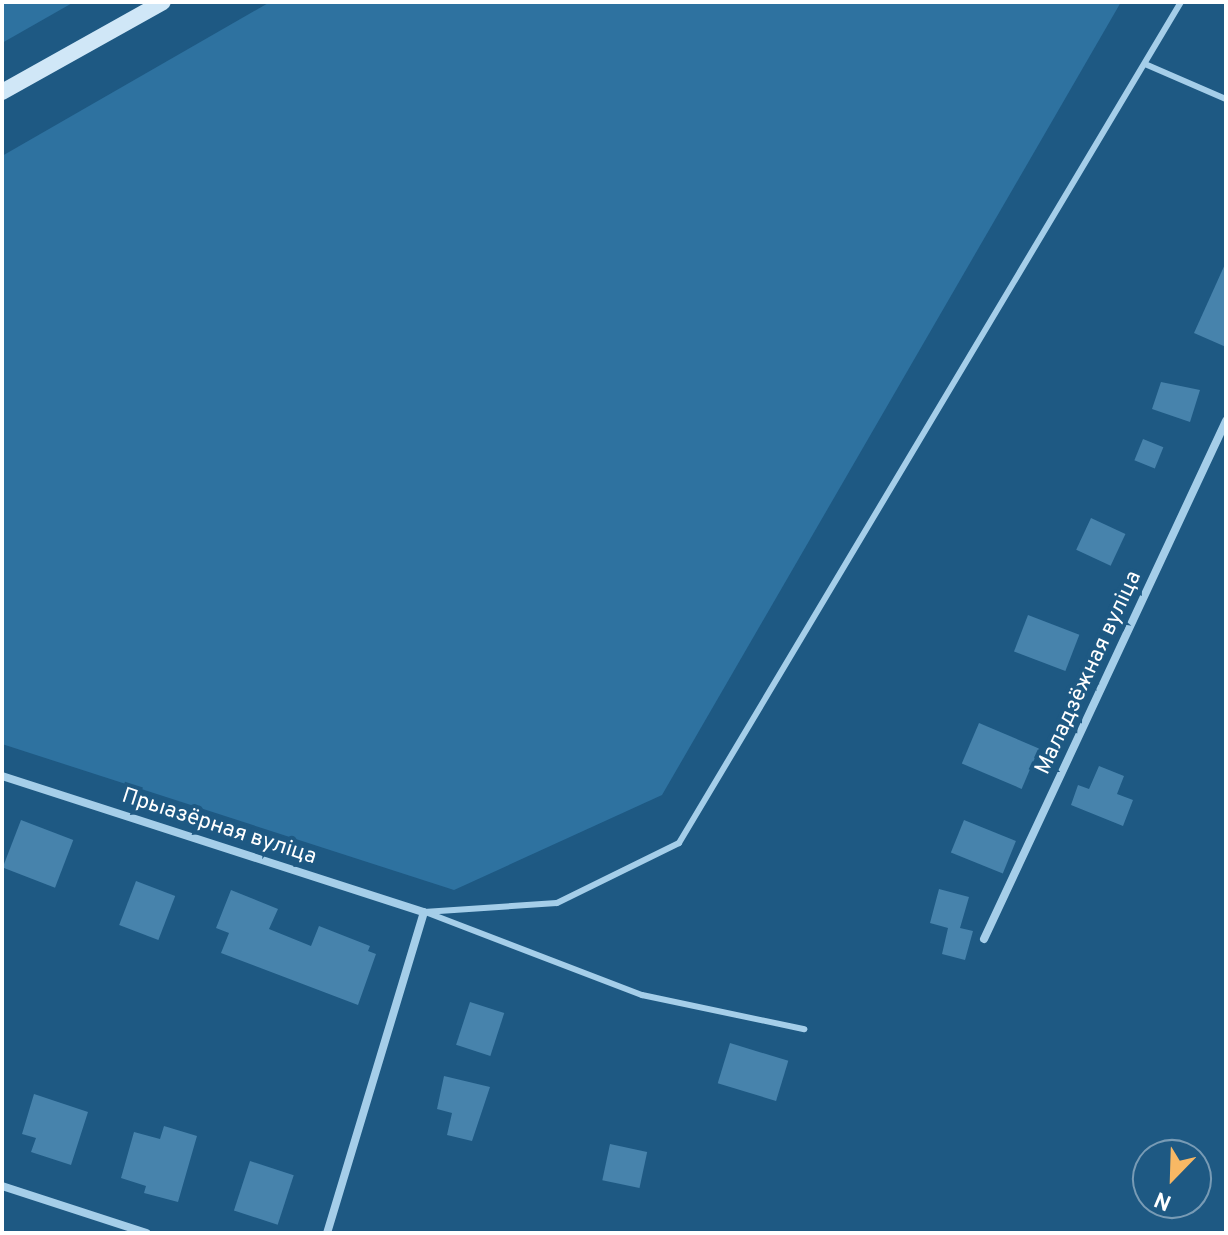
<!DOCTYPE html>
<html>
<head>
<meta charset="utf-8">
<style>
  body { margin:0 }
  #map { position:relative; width:1228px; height:1235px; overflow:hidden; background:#1e5983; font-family:Overpass,sans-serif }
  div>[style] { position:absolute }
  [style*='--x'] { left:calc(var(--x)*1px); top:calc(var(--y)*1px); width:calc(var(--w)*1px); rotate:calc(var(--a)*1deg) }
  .green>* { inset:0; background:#2e72a0 }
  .building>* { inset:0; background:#4783ac; transform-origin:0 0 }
  .lane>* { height:6px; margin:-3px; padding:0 3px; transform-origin:3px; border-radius:3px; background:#a5cee9 }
  .street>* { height:8px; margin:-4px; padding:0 4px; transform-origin:4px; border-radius:4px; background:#a5cee9 }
  .secondary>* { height:16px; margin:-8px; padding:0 8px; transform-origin:8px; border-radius:8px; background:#d0e7f7 }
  span { translate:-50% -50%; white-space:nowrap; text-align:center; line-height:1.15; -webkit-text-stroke:8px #1e5983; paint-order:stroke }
  .street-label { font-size:22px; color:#fff }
  .frame { position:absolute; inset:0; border:4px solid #fff; pointer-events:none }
  .north { position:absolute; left:1132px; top:1139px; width:80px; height:80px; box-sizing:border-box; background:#1e5983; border:2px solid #789bb5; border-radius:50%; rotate:203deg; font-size:22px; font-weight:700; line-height:32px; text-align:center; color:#fff }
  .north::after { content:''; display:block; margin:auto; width:28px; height:36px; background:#f8b864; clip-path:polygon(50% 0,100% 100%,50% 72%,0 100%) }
</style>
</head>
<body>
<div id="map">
  <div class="green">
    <div style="clip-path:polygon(2px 2px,74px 2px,2px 43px)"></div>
    <div style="clip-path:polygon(270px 2px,1121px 2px,662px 795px,454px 890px,2px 744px,2px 156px)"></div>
  </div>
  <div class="building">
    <div style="clip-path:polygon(1226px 262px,1226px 347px,1194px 333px)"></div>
    <div style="clip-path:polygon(1161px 382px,1200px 390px,1190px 422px,1152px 409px)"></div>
    <div style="left:1143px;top:439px;width:22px;height:23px;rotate:22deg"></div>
    <div style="left:1091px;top:518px;width:38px;height:35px;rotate:25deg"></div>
    <div style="left:1028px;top:615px;width:55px;height:39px;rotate:21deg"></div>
    <div style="left:979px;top:723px;width:65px;height:44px;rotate:23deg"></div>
    <div style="clip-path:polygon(1099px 766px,1124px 776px,1117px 794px,1133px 800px,1123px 826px,1071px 805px,1078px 785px,1089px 789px)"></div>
    <div style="left:21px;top:820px;width:56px;height:51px;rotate:21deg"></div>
    <div style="left:964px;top:820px;width:56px;height:35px;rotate:22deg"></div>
    <div style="left:136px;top:881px;width:42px;height:47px;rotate:21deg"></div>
    <div style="clip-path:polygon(939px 889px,969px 897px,960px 928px,973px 931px,965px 960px,942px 954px,948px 928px,930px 923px)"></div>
    <div style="clip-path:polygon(231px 890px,278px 909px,269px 929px,311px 946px,319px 926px,370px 946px,368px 951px,376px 954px,358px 1005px,221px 953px,229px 933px,216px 928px)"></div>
    <div style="left:470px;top:1002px;width:36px;height:45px;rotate:18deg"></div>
    <div style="left:730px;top:1043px;width:61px;height:42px;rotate:17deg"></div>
    <div style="clip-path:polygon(444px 1076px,490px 1087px,472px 1141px,447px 1135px,452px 1113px,437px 1109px)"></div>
    <div style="clip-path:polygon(34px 1094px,88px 1112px,71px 1165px,31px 1152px,36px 1138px,22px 1134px)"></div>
    <div style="clip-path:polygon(164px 1126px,197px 1136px,178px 1202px,144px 1193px,146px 1186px,121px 1178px,134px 1132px,160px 1139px)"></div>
    <div style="left:610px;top:1144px;width:38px;height:37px;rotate:12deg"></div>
    <div style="left:250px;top:1161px;width:46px;height:52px;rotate:18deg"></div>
  </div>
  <div class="lane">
    <div style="--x:1145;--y:64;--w:88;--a:23.4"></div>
    <div style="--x:424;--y:912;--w:133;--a:-3.9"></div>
    <div style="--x:557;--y:903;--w:136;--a:-26.2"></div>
    <div style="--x:679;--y:843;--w:979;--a:-59.17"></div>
    <div style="--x:428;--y:913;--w:229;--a:21"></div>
    <div style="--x:642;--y:995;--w:166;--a:11.9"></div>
  </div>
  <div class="street">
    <div style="--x:2;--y:776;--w:443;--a:17.9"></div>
    <div style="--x:424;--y:912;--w:335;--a:106.8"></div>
    <div style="--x:984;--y:939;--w:572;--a:-64.96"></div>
    <div style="--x:2;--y:1186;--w:152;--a:18"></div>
  </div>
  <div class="secondary">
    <div style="--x:2;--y:92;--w:184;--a:-29.2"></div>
  </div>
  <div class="street-label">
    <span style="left:1089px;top:673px;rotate:-65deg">Маладзёжная вуліца</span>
    <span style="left:219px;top:827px;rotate:18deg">Прыазёрная вуліца</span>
  </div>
  <div class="frame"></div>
  <div class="north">N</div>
</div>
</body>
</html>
